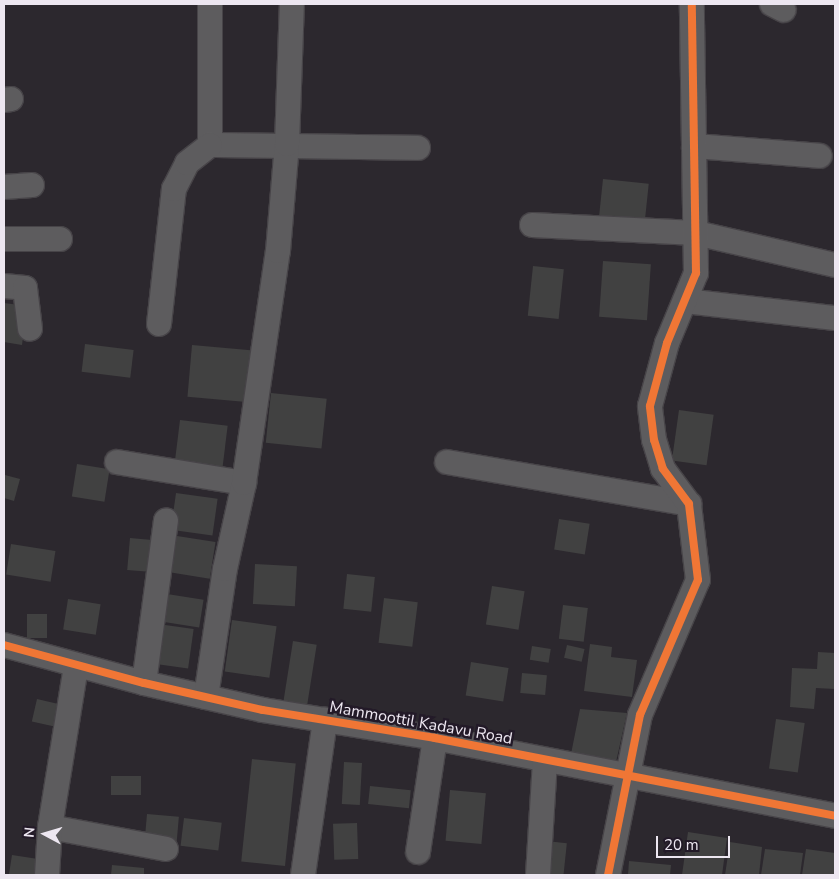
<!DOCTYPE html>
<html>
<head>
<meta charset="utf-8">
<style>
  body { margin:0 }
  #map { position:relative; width:839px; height:879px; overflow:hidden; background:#2c282e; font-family:"Nunito Sans",sans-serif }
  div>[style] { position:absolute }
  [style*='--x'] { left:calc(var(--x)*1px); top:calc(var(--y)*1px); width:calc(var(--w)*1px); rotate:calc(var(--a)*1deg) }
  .building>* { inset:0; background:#414141; transform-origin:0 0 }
  .roads { filter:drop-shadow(1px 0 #474448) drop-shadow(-1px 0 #474448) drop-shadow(0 1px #474448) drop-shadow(0 -1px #474448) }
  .minor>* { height:24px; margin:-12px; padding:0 12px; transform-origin:12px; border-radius:12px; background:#5d5c5e }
  .cycleway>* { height:8px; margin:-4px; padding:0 4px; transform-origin:4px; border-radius:4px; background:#f07635 }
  span { translate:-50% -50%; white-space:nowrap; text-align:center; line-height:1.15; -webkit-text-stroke:5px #231a28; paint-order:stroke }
  .street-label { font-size:16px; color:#ede7f1 }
  .frame { position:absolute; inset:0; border:5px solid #ede7f1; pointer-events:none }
  .north { position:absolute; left:20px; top:809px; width:50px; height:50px; -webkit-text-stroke:4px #231a28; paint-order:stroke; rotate:276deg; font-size:14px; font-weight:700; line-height:20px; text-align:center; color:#ede7f1 }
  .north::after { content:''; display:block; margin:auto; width:18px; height:22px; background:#ede7f1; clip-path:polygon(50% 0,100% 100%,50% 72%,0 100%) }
  .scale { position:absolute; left:656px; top:836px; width:74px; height:22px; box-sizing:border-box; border:2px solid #ede7f1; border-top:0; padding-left:6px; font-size:15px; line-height:18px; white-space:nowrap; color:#ede7f1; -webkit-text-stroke:4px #231a28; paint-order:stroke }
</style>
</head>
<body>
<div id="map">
  <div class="building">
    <div style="left:603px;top:179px;width:46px;height:38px;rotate:6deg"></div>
    <div style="left:603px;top:261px;width:48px;height:56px;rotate:4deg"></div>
    <div style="left:533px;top:266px;width:31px;height:50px;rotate:6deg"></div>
    <div style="clip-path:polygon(4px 303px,27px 306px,22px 345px,4px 342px)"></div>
    <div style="left:85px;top:344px;width:49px;height:28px;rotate:7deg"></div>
    <div style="left:192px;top:345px;width:59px;height:52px;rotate:5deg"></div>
    <div style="left:271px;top:393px;width:56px;height:50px;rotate:6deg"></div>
    <div style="left:679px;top:410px;width:35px;height:51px;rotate:8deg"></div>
    <div style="left:180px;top:420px;width:48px;height:42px;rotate:7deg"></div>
    <div style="left:77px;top:464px;width:33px;height:33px;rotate:9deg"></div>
    <div style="clip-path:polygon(5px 475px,20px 479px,14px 501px,4px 498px)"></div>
    <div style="left:176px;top:493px;width:42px;height:37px;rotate:8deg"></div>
    <div style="left:559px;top:519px;width:31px;height:31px;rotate:9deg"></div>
    <div style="left:177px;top:536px;width:39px;height:37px;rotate:9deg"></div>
    <div style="left:130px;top:538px;width:25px;height:32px;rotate:5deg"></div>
    <div style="left:11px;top:544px;width:45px;height:31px;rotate:9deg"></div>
    <div style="left:255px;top:564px;width:42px;height:40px;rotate:3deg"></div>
    <div style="left:347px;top:574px;width:28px;height:35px;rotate:6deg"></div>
    <div style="left:492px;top:586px;width:33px;height:39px;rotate:9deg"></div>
    <div style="left:167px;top:594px;width:37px;height:28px;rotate:9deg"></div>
    <div style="left:384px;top:598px;width:34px;height:45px;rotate:7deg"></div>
    <div style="left:68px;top:599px;width:33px;height:31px;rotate:9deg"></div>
    <div style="left:563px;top:605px;width:25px;height:34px;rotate:7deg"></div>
    <div style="left:27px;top:614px;width:20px;height:24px"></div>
    <div style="left:232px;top:620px;width:45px;height:52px;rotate:8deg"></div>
    <div style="left:158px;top:624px;width:36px;height:40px;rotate:8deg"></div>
    <div style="left:293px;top:641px;width:24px;height:62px;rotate:9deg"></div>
    <div style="clip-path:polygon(590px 644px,612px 647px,611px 657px,637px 660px,632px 697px,584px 691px)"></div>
    <div style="left:567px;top:645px;width:18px;height:13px;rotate:13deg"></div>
    <div style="left:532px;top:646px;width:19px;height:14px;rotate:9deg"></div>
    <div style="clip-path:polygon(818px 652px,835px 653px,835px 689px,816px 688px,814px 709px,790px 707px,792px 668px,817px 669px)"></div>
    <div style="left:471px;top:662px;width:38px;height:34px;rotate:9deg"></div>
    <div style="left:522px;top:673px;width:25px;height:20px;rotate:5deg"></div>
    <div style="left:37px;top:699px;width:22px;height:23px;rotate:13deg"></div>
    <div style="clip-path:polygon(580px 709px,627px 713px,616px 762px,571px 754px)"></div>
    <div style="left:776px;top:719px;width:29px;height:50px;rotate:8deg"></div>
    <div style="left:252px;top:759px;width:44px;height:103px;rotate:6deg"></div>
    <div style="left:344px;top:762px;width:18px;height:42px;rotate:3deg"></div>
    <div style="left:111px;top:776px;width:30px;height:19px"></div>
    <div style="left:370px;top:786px;width:41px;height:18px;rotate:6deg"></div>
    <div style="left:450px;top:790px;width:36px;height:51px;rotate:5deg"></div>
    <div style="left:147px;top:814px;width:32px;height:25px;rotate:5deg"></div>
    <div style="left:184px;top:818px;width:38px;height:28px;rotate:7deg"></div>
    <div style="left:357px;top:823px;width:36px;height:24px;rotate:88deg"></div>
    <div style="clip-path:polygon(688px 832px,727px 838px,722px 875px,682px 875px)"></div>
    <div style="left:537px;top:840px;width:30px;height:35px;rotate:6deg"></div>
    <div style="clip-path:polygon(730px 842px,762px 847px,759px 875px,725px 875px)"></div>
    <div style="clip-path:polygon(765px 849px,803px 853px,800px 875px,761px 875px)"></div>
    <div style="clip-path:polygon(806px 849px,835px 853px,835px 875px,802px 875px)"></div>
    <div style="clip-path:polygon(12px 855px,38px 859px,36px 875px,9px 874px)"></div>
    <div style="clip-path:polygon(629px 861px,671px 865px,670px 875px,628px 875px)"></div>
    <div style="clip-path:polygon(112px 865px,144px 868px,144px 875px,111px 875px)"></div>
  </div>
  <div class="roads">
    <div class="minor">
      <div style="--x:210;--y:4;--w:141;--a:90"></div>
      <div style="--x:210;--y:145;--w:208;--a:0.8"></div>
      <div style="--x:772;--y:4;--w:13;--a:27"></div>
      <div style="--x:4;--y:100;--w:7;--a:-8"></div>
      <div style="--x:694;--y:146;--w:126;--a:4.5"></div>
      <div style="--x:4;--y:187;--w:28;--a:-4"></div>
      <div style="--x:532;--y:225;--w:164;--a:2.8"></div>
      <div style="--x:696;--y:233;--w:143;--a:13"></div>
      <div style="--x:4;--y:239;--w:56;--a:0"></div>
      <div style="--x:4;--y:286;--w:21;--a:5"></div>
      <div style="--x:25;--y:288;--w:41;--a:83"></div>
      <div style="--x:685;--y:301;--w:151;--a:6.5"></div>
      <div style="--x:159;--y:324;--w:136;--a:-83.7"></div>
      <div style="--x:174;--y:189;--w:29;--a:-63"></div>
      <div style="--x:187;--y:163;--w:29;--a:-38"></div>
      <div style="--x:117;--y:462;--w:129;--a:9.4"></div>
      <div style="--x:447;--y:462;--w:246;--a:9.8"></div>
      <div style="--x:4;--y:645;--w:145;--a:15.2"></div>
      <div style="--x:144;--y:683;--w:122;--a:12.8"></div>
      <div style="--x:263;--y:710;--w:174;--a:9.2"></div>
      <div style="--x:435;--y:738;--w:408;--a:11"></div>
      <div style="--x:144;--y:683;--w:164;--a:-82.3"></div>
      <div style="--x:206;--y:697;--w:129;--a:-81.6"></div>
      <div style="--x:225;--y:569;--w:88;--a:-77.5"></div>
      <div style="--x:244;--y:483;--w:234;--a:-81.7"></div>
      <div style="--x:278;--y:251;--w:107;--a:-85.2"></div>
      <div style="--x:287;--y:144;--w:140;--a:-88"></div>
      <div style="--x:50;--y:827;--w:118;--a:10.7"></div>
      <div style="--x:418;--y:852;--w:115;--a:-81.5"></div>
      <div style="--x:47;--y:875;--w:48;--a:-86.4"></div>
      <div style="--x:50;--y:827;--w:163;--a:-80.8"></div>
      <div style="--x:303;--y:875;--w:157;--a:-81.9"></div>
      <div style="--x:538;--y:875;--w:114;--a:-86.5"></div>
      <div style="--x:608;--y:875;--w:163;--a:-78.7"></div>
      <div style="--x:640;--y:715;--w:147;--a:-66.8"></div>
      <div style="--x:698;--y:580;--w:77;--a:-96.8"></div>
      <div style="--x:689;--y:504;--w:44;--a:-126.6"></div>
      <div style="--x:663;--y:469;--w:30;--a:-107"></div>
      <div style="--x:654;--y:440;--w:34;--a:-97"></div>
      <div style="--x:650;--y:406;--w:65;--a:-74.9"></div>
      <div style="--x:667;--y:343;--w:76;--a:-67.5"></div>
      <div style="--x:696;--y:273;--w:269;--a:-90.9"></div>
    </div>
  </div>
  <div class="cycleway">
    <div style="--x:4;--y:645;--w:145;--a:15.2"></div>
    <div style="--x:144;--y:683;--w:122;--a:12.8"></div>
    <div style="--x:263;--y:710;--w:174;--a:9.2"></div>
    <div style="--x:435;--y:738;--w:408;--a:11"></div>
    <div style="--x:608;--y:875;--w:163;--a:-78.7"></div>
    <div style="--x:640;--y:715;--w:147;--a:-66.8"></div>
    <div style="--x:698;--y:580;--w:77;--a:-96.8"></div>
    <div style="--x:689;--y:504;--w:44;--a:-126.6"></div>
    <div style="--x:663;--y:469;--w:30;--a:-107"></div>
    <div style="--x:654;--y:440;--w:34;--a:-97"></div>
    <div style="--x:650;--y:406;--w:65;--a:-74.9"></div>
    <div style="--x:667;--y:343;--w:76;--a:-67.5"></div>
    <div style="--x:696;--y:273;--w:269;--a:-90.9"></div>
  </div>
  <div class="street-label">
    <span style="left:421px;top:723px;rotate:10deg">Mammoottil Kadavu Road</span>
  </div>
  <div class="frame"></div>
  <div class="north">N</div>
  <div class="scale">20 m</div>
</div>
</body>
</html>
